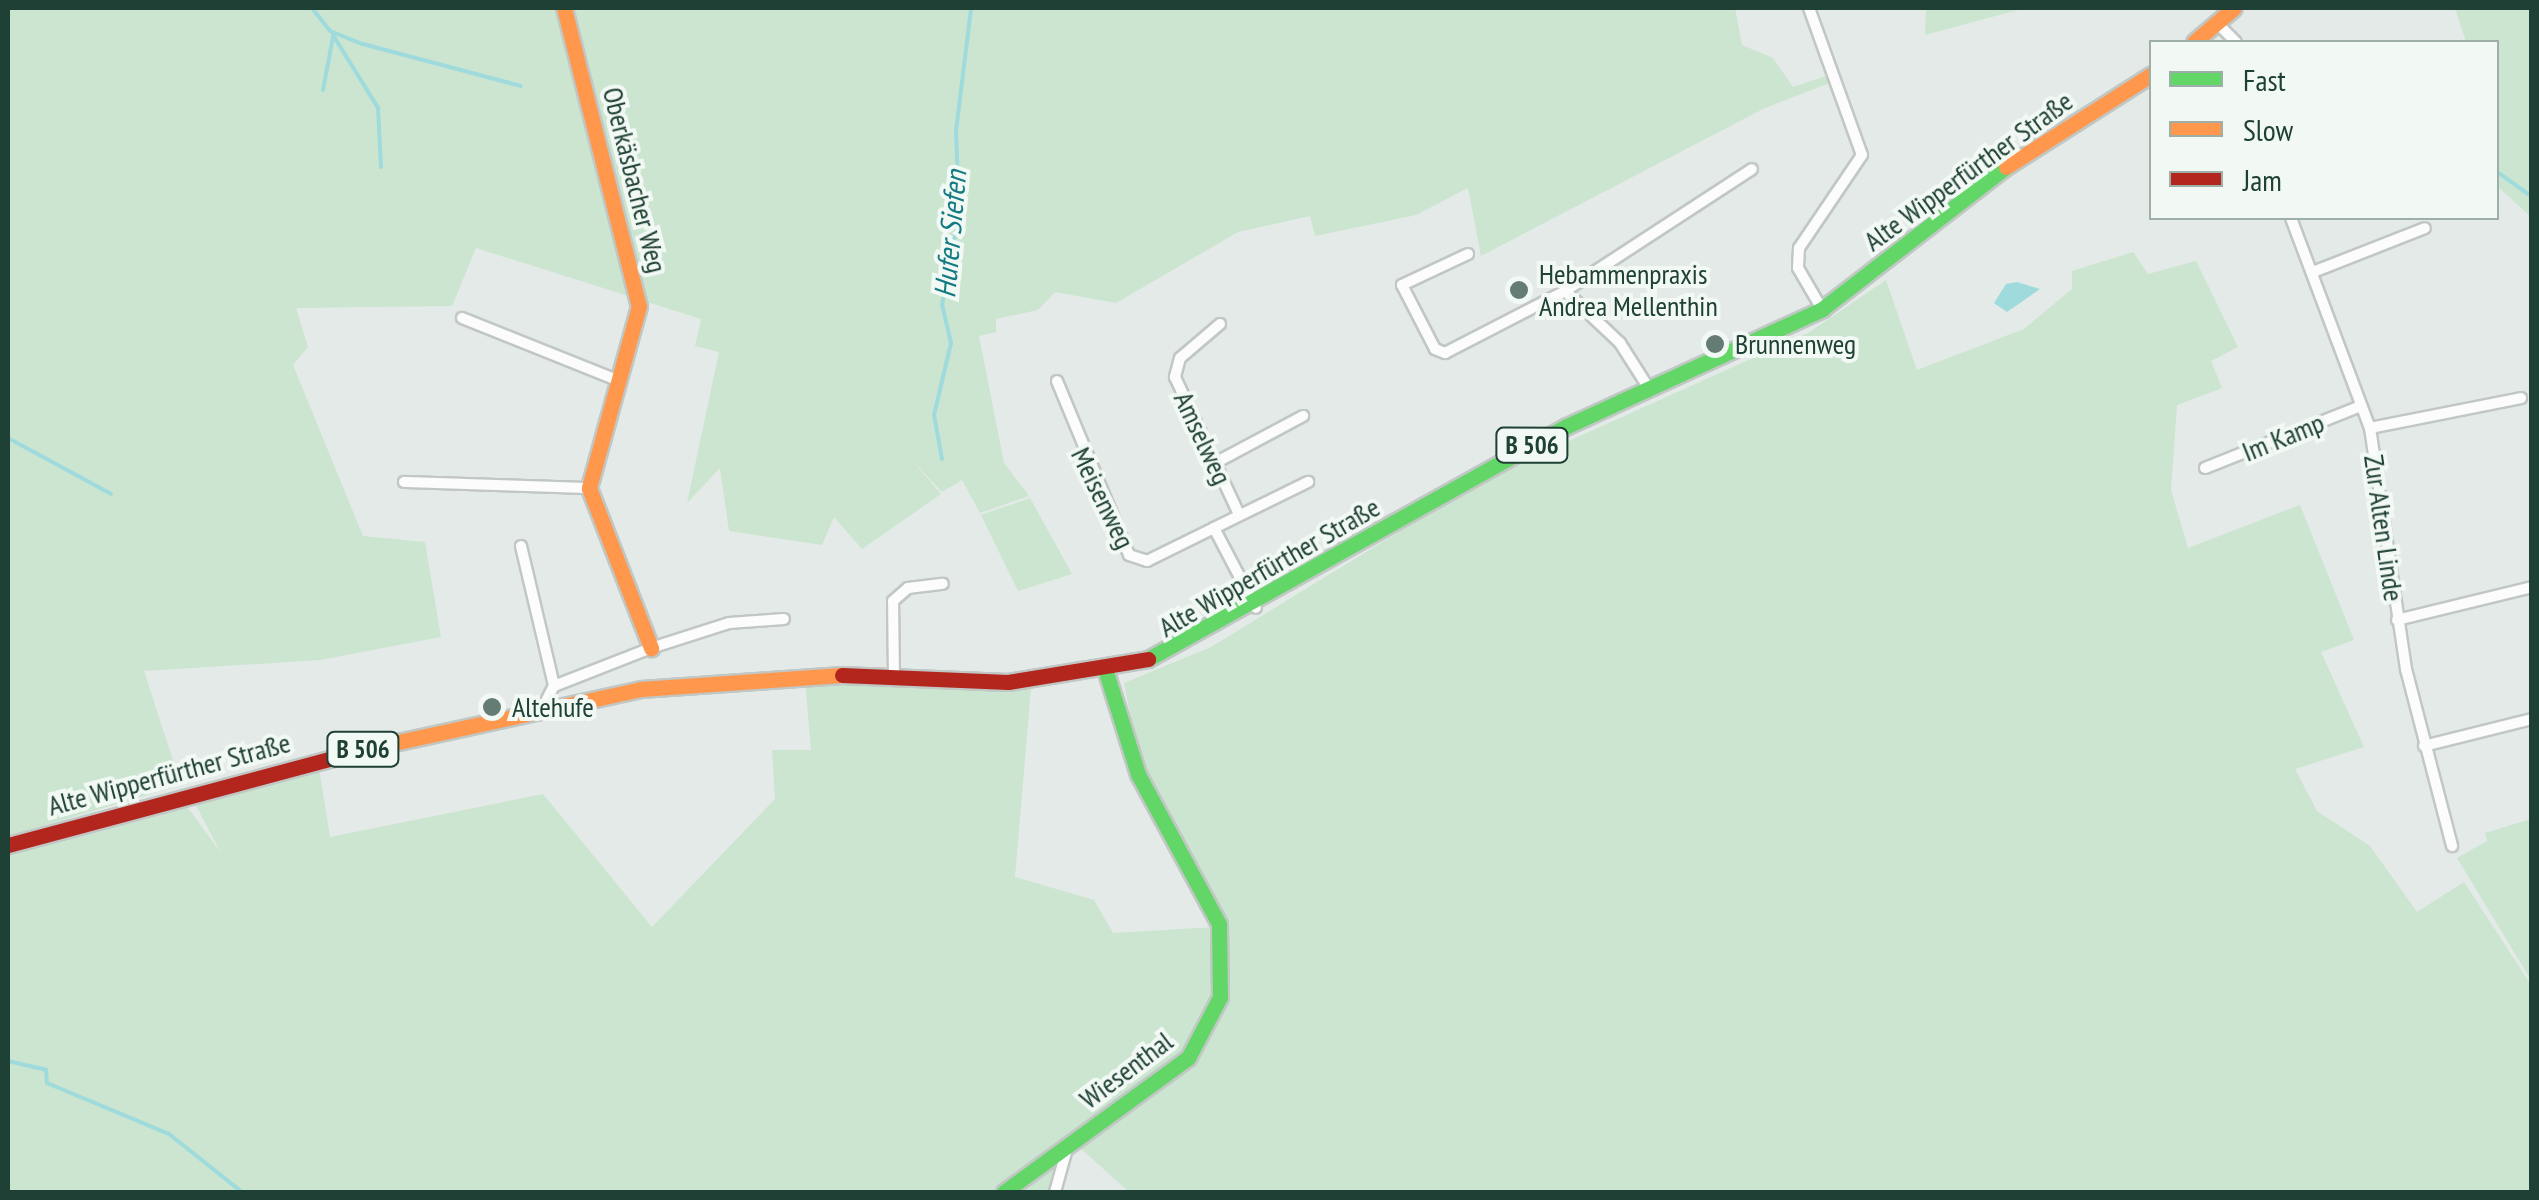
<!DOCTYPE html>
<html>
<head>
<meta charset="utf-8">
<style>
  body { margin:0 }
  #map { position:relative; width:2539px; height:1200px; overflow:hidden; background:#e4eae7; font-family:"PT Sans Narrow",sans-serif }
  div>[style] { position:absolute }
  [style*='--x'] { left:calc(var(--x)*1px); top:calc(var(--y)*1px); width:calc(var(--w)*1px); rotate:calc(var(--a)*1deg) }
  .green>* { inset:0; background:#cbe5d0 }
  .water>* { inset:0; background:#9fdadc }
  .stream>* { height:4px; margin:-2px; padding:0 2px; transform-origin:2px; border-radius:2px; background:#9fdadc }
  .roads { filter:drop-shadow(2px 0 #c1c7c4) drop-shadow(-2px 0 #c1c7c4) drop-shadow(0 2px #c1c7c4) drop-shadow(0 -2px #c1c7c4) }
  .street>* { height:10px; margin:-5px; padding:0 5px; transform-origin:5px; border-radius:5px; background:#fbfcfb }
  .fast>* { height:15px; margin:-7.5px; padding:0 7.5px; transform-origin:7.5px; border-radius:7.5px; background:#63d668 }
  .slow>* { height:15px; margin:-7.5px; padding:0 7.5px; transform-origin:7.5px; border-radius:7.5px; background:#ff974d }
  .jam>* { height:15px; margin:-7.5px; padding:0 7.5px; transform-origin:7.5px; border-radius:7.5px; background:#b3261e }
  .dots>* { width:28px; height:28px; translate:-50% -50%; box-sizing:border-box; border:5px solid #f2f9f5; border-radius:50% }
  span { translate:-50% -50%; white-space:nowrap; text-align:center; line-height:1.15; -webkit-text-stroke:8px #f2f9f5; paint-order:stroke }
  .shield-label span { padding:2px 8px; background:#f2f9f5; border:2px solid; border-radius:8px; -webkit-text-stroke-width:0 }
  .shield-label { font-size:25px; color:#1f4034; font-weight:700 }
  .street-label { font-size:28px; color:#1f4034 }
  .poi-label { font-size:28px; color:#1f4034 }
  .left { translate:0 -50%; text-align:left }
  .water-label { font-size:30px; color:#137a82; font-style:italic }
  .frame { position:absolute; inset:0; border:10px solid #1f4034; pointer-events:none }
  .legend { position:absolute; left:2149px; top:40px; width:350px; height:180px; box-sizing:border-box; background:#f2f9f5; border:2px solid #9eafa8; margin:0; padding:12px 18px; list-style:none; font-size:30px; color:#1f4034 }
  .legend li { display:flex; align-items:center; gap:20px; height:50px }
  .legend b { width:50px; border:2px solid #9eafa8 }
</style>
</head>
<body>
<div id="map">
  <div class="green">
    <div style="clip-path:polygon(8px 8px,1735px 8px,1742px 45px,1773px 58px,1793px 87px,1835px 73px,1837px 80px,1763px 109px,1481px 256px,1468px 188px,1416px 215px,1315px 236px,1310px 216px,1238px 232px,1116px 303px,1055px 292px,1038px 310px,996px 319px,996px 332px,979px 336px,1004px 463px,1029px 496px,980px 513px,962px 480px,942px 492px,910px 458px,941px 494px,862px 549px,834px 517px,822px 545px,729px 531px,720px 468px,687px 503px,719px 352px,695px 346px,701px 319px,476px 248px,452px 306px,296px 308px,308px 347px,293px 365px,363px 536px,425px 542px,441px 637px,320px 660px,144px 671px,181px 785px,8px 836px)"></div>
    <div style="clip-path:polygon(1926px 8px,2025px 8px,1925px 35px)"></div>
    <div style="clip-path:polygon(2455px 8px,2531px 8px,2531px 217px,2497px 186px,2496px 42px,2466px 42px)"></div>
    <div style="clip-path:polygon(2133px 252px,2148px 274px,2196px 261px,2238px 347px,2211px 361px,2222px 388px,2177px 405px,2171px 490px,2188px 548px,2300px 505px,2354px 640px,2321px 652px,2364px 747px,2295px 769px,2317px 811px,2370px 846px,2417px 912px,2464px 882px,2531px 985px,2531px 1192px,1129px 1192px,1077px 1145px,1193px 1060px,1227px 995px,1225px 921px,1141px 772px,1124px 683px,1211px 647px,1487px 478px,1808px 333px,1886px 280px,1917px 370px,2024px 329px,2072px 289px,2072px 271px)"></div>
    <div style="clip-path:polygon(1030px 498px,1072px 574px,1018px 591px,981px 515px)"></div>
    <div style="clip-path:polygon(805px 680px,1031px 688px,1015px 877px,1094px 900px,1113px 933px,1216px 927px,1216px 993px,1186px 1053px,1068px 1144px,1053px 1192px,8px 1192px,8px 853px,183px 801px,221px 853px,192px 798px,319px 768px,330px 837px,543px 794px,652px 927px,775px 799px,772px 750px,811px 750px)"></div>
    <div style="clip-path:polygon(2531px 819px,2532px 819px,2531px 980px,2457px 858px,2487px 841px,2485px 833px)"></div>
  </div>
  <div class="water">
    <div style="clip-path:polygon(2006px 284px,2017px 282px,2040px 289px,2007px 312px,1994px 303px)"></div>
  </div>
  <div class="stream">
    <div style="--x:312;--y:8;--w:29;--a:52"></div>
    <div style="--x:330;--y:31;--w:35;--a:22"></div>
    <div style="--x:363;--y:44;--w:163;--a:14.9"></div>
    <div style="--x:333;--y:35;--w:86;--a:58.3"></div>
    <div style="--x:378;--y:108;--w:59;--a:87.1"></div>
    <div style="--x:323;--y:90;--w:54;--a:-79.3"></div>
    <div style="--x:2496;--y:171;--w:44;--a:35.8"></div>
    <div style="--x:8;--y:438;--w:117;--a:28.5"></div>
    <div style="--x:942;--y:459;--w:45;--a:-100.3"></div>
    <div style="--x:934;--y:415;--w:74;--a:-76.7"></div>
    <div style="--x:951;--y:343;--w:39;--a:-103"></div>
    <div style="--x:942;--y:305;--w:94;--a:-79.5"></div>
    <div style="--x:959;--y:213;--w:82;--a:-92.1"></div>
    <div style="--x:956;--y:131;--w:124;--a:-83"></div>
    <div style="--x:8;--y:1061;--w:39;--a:13"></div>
    <div style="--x:46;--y:1070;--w:13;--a:86"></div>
    <div style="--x:47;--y:1083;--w:132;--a:22.7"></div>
    <div style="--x:169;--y:1134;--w:93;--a:38.5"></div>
  </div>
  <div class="roads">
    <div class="street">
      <div style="--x:1809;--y:8;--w:156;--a:70.2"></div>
      <div style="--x:1862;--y:155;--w:112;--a:124.1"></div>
      <div style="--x:1799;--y:248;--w:20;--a:93"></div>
      <div style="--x:1798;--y:268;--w:48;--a:59.7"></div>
      <div style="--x:2218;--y:24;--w:25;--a:45"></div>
      <div style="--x:2291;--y:218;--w:224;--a:69.4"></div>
      <div style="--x:2370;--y:428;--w:244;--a:81.5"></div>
      <div style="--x:2406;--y:669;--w:183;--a:75.4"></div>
      <div style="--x:1468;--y:254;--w:73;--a:154.8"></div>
      <div style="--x:1402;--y:285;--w:72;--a:62.7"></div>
      <div style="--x:1435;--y:349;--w:11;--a:22"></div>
      <div style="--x:1445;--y:353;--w:135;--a:-27.3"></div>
      <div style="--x:1565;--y:291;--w:76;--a:43.4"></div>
      <div style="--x:1620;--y:343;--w:52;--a:57.5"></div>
      <div style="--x:2313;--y:272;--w:120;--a:-21.4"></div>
      <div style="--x:1565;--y:291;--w:223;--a:-33.1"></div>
      <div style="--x:462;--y:318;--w:167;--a:21.8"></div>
      <div style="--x:1220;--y:324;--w:52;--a:139.6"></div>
      <div style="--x:1180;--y:358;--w:20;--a:105"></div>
      <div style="--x:1175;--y:377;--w:149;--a:65"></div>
      <div style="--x:1057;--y:381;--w:188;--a:67.5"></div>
      <div style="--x:1129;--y:555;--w:19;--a:18"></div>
      <div style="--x:1147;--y:561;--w:75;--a:-26.2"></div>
      <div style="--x:1214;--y:528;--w:90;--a:62.3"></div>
      <div style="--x:2370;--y:428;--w:154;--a:-11.2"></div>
      <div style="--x:1215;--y:463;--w:100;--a:-28.1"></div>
      <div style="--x:2205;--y:468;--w:168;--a:-21.7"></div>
      <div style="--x:404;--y:482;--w:185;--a:1.9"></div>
      <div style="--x:1214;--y:528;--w:105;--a:-26.1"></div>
      <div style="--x:521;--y:546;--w:144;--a:76.7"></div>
      <div style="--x:2397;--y:620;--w:139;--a:-13.7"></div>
      <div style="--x:894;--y:678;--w:77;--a:-90.7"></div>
      <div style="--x:893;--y:601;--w:20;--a:-41"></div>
      <div style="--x:908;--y:588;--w:35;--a:-7"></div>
      <div style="--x:540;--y:713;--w:30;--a:-63"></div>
      <div style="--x:554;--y:686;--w:104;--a:-21.4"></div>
      <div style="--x:651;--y:648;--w:82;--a:-17.8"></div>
      <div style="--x:729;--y:623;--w:55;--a:-4.2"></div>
      <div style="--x:2424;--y:746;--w:111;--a:-14"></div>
      <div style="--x:1055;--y:1192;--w:49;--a:-74.5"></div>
    </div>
    <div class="fast">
      <div style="--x:1148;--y:659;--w:479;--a:-29.1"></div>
      <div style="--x:1567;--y:426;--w:281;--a:-24.6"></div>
      <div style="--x:1822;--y:309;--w:232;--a:-37.7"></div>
      <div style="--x:1004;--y:1192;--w:228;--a:-36.1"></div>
      <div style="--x:1188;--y:1058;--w:69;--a:-62.3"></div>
      <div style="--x:1220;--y:997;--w:73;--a:-90.8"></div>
      <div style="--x:1219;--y:924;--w:170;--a:-118.4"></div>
      <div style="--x:1138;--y:774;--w:107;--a:-107.4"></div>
    </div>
    <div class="slow">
      <div style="--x:564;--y:8;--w:307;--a:75.9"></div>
      <div style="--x:639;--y:306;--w:189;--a:105.4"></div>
      <div style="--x:589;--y:488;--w:172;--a:68.8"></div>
      <div style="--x:2194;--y:42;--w:52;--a:-40.4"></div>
      <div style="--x:2006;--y:167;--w:173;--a:-32.5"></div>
      <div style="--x:375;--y:747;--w:272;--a:-12.3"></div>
      <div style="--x:641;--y:689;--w:201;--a:-4"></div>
    </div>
    <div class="jam">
      <div style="--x:842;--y:675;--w:166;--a:2.4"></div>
      <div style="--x:1008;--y:682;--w:142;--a:-9.3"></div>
      <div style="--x:8;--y:845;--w:380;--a:-15"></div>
    </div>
  </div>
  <div class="dots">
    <div style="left:1519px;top:290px;background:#647c73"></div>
    <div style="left:1715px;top:344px;background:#647c73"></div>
    <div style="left:492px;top:707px;background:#647c73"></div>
  </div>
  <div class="shield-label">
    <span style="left:1532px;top:445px">B 506</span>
    <span style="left:363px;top:749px">B 506</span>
  </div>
  <div class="street-label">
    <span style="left:1968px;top:171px;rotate:-36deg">Alte Wipperfürther Straße</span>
    <span style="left:635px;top:180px;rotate:76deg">Oberkäsbacher Weg</span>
    <span style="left:2283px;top:437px;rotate:-22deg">Im Kamp</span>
    <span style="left:1203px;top:438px;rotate:65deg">Amselweg</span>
    <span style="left:1103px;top:498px;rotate:64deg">Meisenweg</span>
    <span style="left:2384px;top:528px;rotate:82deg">Zur Alten Linde</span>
    <span style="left:1269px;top:567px;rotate:-30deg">Alte Wipperfürther Straße</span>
    <span style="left:169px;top:774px;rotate:-15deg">Alte Wipperfürther Straße</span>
    <span style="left:1126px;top:1070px;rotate:-37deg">Wiesenthal</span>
  </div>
  <div class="poi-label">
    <span class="left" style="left:1539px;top:290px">Hebammenpraxis<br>Andrea Mellenthin</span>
    <span class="left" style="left:1735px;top:344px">Brunnenweg</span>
    <span class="left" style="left:512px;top:707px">Altehufe</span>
  </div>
  <div class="water-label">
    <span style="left:950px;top:234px;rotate:-85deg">Hufer Siefen</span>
  </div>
  <div class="frame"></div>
  <ul class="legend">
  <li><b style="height:12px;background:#63d668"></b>Fast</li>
  <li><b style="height:12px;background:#ff974d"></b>Slow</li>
  <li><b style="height:12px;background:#b3261e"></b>Jam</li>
  </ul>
</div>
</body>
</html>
